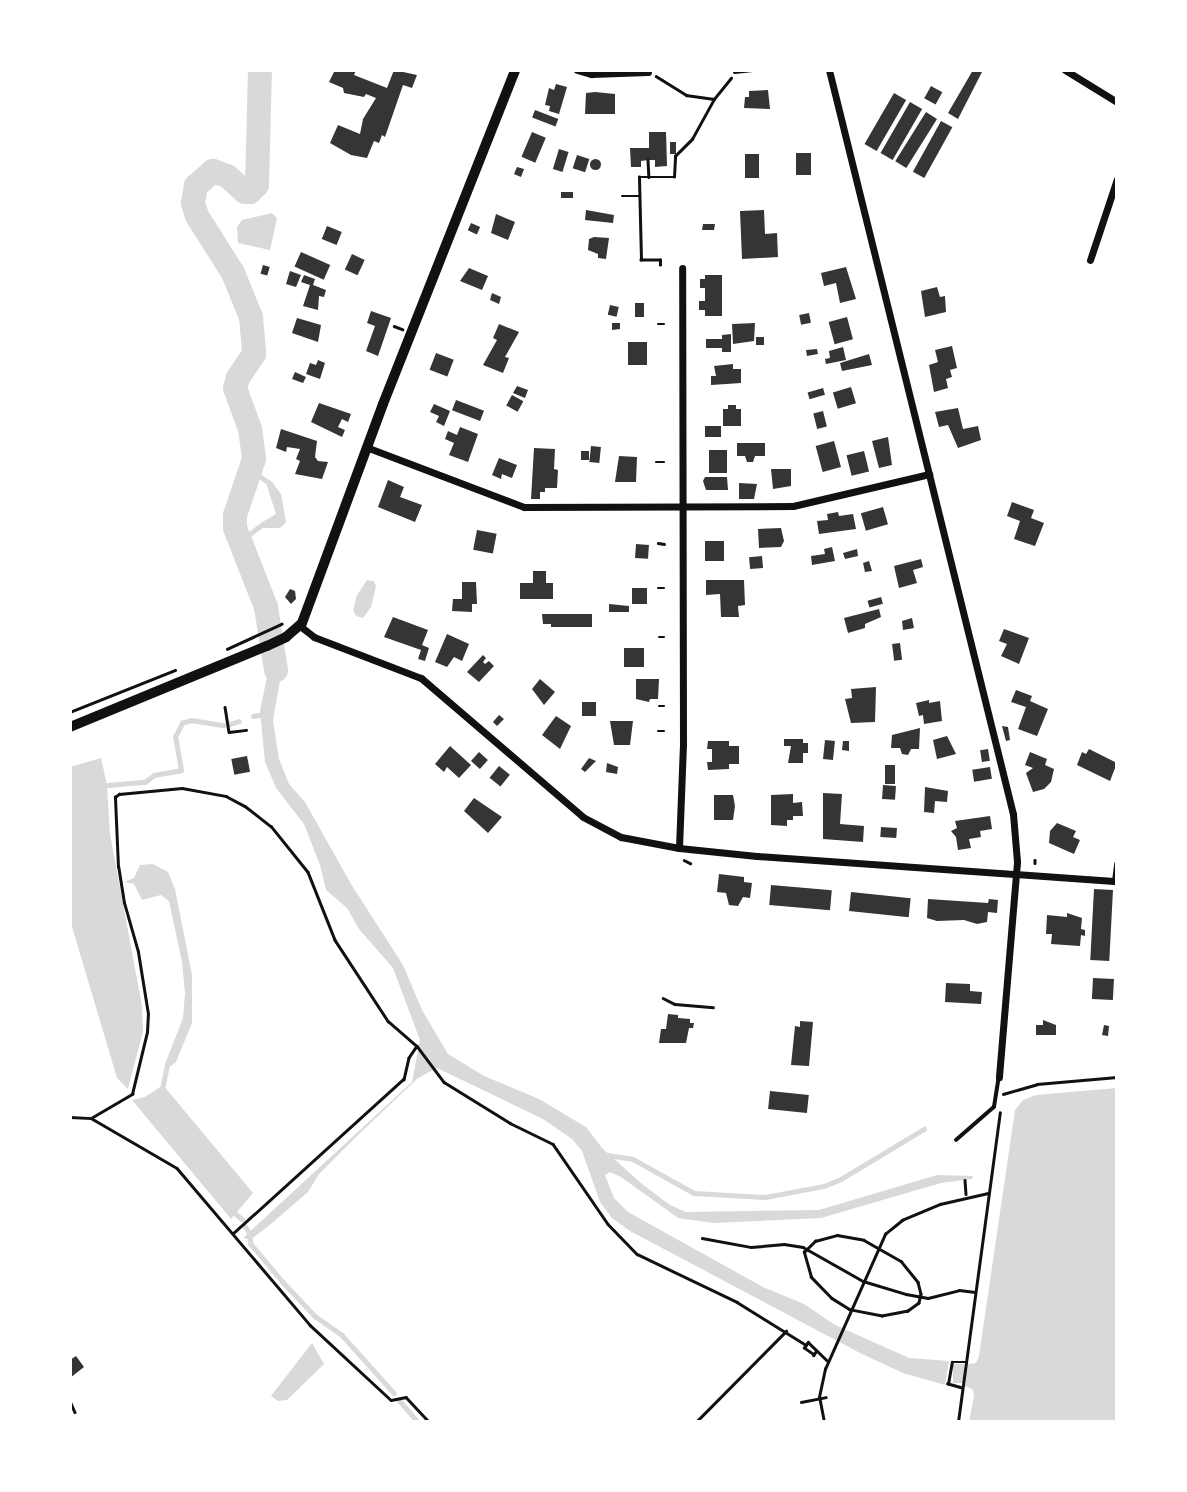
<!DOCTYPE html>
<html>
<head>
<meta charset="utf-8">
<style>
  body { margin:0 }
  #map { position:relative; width:1187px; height:1492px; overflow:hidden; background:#fff; font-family:"Roboto Condensed",sans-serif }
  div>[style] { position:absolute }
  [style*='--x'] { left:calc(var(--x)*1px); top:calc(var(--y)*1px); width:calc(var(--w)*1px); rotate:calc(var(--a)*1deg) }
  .water>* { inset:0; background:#d9d9d9; transform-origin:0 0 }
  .stream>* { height:4.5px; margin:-2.25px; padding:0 2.25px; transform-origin:2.25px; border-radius:2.25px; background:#d9d9d9 }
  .river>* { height:24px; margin:-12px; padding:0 12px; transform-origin:12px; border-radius:12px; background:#d9d9d9 }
  .building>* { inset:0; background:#353535; transform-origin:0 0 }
  .round { border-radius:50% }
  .path>* { height:2.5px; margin:-1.25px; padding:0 1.25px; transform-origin:1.25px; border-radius:1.25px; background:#111 }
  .service>* { height:3.5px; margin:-1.75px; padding:0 1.75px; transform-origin:1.75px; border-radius:1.75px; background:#111 }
  .minor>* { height:7px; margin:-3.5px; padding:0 3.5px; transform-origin:3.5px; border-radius:3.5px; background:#111 }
  .tertiary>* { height:10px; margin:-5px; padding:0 5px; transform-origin:5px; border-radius:5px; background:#111 }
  span { translate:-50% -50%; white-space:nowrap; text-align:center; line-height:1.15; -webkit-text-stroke:7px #fff; paint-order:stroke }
  .frame { position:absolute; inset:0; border:72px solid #fff; pointer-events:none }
</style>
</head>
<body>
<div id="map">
  <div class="water">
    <div style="clip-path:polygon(272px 213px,277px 218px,270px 250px,238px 243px,237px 227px,242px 220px)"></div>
    <div style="clip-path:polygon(271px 481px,281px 494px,286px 522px,280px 528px,260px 528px,261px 523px,276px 514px,267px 486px,267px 482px)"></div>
    <div style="clip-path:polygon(367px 580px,374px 581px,376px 586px,371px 607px,363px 618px,356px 616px,353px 610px,357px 595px)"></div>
    <div style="clip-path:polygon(281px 647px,284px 658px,273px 720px,279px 759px,289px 784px,305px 802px,351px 884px,403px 965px,422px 1010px,448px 1054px,484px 1076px,539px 1099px,586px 1127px,603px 1149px,642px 1184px,670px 1205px,686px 1212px,819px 1210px,937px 1175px,973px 1176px,972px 1179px,941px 1183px,821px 1218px,714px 1223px,678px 1218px,621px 1177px,610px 1172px,605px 1175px,614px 1198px,628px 1212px,763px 1287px,804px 1304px,835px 1325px,909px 1358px,949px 1361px,945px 1385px,903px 1373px,860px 1353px,630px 1231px,612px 1218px,600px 1202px,582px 1151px,572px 1139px,543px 1119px,437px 1068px,418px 1078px,359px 1134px,319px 1174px,308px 1192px,271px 1224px,250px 1240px,243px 1238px,412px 1082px,420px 1040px,393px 968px,359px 929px,347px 908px,326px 890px,320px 865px,304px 824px,276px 788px,265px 762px,260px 711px,270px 662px,269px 652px)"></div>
    <div style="clip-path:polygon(101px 758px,107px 785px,110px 834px,142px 1006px,143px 1031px,128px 1089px,117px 1078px,70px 920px,70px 767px)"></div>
    <div style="clip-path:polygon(153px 864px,168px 872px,175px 889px,192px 975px,192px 1023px,176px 1062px,171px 1066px,165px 1064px,183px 1018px,185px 993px,182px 962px,169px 901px,161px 895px,142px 900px,134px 884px,125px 882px,134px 878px,140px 865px)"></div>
    <div style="clip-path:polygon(163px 1085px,253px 1193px,231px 1219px,132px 1100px,145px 1097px)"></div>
    <div style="clip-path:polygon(1117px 1088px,1117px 1422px,969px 1422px,974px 1396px,973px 1390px,965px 1386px,968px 1364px,976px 1363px,979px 1356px,1015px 1110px,1023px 1100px,1036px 1095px)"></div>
    <div style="clip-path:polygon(312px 1343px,324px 1364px,287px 1400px,278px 1401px,271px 1396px)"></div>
    <div style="left:953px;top:1364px;width:11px;height:19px"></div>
  </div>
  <div class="stream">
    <div style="--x:251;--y:470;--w:24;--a:35"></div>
    <div style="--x:239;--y:542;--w:30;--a:-37"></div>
    <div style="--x:253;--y:716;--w:12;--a:-9"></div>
    <div style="--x:230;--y:724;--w:9;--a:-18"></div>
    <div style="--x:107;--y:785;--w:38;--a:-5"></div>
    <div style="--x:145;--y:782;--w:11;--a:-38"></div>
    <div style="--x:154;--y:775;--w:27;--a:-10"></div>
    <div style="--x:181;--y:770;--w:34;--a:-100"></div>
    <div style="--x:175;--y:737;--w:16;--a:-63"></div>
    <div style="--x:182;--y:723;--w:9;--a:-18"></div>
    <div style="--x:191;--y:720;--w:33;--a:9"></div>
    <div style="--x:163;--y:1085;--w:20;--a:-79"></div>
    <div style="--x:608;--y:1155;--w:25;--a:9"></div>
    <div style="--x:633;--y:1159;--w:70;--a:29.1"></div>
    <div style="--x:694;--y:1193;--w:71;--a:3.2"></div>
    <div style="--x:765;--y:1197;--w:60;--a:-10.6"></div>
    <div style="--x:824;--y:1186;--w:18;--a:-22"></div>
    <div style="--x:841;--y:1179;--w:97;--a:-31.1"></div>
    <div style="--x:236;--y:1214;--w:8;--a:40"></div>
    <div style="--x:245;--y:1226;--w:11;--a:56"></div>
    <div style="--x:250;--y:1236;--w:8;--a:83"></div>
    <div style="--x:251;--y:1244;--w:50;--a:49.9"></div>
    <div style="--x:283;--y:1282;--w:47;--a:46.7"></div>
    <div style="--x:315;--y:1316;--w:33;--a:35"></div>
    <div style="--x:342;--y:1335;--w:78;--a:48.1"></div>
    <div style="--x:399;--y:1400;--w:29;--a:49"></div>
  </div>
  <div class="river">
    <div style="--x:260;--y:70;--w:115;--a:91.5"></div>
    <div style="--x:257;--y:185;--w:10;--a:135"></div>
    <div style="--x:250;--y:192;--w:5;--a:180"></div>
    <div style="--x:245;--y:192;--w:24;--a:-138"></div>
    <div style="--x:227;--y:176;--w:15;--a:-160"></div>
    <div style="--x:213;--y:171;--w:23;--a:139"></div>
    <div style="--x:196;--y:186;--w:17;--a:100"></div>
    <div style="--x:193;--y:203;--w:14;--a:73"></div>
    <div style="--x:197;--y:216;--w:67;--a:57.7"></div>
    <div style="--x:233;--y:273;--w:48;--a:67.8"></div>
    <div style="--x:251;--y:317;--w:37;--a:85"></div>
    <div style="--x:254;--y:354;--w:29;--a:124"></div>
    <div style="--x:238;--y:378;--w:10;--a:107"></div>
    <div style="--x:235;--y:388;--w:44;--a:69.9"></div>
    <div style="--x:250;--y:429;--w:30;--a:82"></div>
    <div style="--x:254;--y:459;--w:59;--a:108.7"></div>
    <div style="--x:235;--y:515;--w:13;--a:90"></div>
    <div style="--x:235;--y:528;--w:85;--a:68.6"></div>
    <div style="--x:266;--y:607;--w:64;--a:81"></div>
  </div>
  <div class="building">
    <div style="clip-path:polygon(335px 70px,356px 70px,354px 75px,387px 88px,394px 70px,417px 75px,412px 88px,403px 85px,385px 137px,382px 135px,379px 143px,374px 141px,367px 158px,351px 155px,330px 143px,338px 125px,360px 134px,363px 119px,376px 98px,366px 94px,364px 97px,344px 93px,343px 88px,329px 82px)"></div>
    <div style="clip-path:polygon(973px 70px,983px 70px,958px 119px,948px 113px)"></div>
    <div style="clip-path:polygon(556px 84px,567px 87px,559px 114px,549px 111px,550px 106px,545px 105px,549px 88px,554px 90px)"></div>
    <div style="left:931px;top:86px;width:13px;height:14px;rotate:29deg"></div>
    <div style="clip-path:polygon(768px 90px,770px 109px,744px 108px,745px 97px,749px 97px,749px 91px)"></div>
    <div style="clip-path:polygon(595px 92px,615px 94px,615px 114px,585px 114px,586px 93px)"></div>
    <div style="left:894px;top:93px;width:14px;height:59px;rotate:30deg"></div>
    <div style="left:910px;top:102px;width:14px;height:59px;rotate:30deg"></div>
    <div style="left:535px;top:110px;width:25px;height:8px;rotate:21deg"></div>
    <div style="left:926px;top:112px;width:13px;height:58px;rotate:32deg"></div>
    <div style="left:941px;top:121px;width:13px;height:58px;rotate:29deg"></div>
    <div style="left:532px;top:132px;width:15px;height:27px;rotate:23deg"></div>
    <div style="clip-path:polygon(649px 132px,666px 132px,667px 166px,655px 167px,655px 160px,648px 160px,641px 161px,641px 167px,631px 167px,630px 148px,649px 148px)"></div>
    <div style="left:670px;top:142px;width:6px;height:12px"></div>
    <div style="left:559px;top:149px;width:10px;height:21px;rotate:17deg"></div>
    <div style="left:796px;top:153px;width:15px;height:22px"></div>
    <div style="left:745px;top:154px;width:14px;height:24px"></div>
    <div style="left:577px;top:155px;width:13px;height:14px;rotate:18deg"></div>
    <div class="round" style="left:589.5px;top:158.5px;width:11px;height:11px"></div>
    <div style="clip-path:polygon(517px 167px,524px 169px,521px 177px,514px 174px)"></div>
    <div style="left:561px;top:192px;width:12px;height:6px"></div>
    <div style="clip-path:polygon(586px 210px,614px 215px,613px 223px,585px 220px)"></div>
    <div style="clip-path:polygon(764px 210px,765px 234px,777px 233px,778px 257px,742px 259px,740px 211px)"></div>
    <div style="clip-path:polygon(496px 214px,515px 222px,508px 240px,491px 233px)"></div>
    <div style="left:471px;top:223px;width:10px;height:8px;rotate:24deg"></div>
    <div style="clip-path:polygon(703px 224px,715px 224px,714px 230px,702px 230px)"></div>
    <div style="left:327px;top:226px;width:16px;height:14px;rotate:22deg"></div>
    <div style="clip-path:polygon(594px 237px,609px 238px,606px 259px,598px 258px,598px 254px,588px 250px,589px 239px)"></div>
    <div style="left:301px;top:252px;width:32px;height:16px;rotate:24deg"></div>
    <div style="left:352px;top:254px;width:14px;height:17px;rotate:25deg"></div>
    <div style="left:263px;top:265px;width:7px;height:9px;rotate:16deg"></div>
    <div style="clip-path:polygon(846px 267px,856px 299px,840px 303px,836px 283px,824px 286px,821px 273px)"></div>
    <div style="clip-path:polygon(469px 268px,488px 276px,482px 290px,460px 281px)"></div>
    <div style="clip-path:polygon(290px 271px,301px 275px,296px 287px,286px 284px)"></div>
    <div style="clip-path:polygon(304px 275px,315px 279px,313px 285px,326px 290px,324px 297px,319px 296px,318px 310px,303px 306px,310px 285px,301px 282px)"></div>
    <div style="clip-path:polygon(705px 275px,722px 275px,722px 316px,705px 316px,705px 310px,699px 310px,699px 301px,705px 301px,705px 288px,700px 288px,700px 279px,705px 279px)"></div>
    <div style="clip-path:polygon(937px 287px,940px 297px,945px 296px,946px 312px,925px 317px,921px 291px)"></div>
    <div style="clip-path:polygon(492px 293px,501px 297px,499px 304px,490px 300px)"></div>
    <div style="left:635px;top:303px;width:9px;height:14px"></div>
    <div style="left:610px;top:305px;width:9px;height:10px;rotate:13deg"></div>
    <div style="clip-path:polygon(371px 311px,391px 318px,378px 356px,366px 351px,375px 326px,367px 323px)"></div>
    <div style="left:809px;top:313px;width:10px;height:10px;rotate:79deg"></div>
    <div style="left:847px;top:317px;width:23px;height:19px;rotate:75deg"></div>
    <div style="clip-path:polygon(297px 318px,321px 325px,318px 342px,292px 333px)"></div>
    <div style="clip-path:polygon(612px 323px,620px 323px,620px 329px,612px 330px)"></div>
    <div style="clip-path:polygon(755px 323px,754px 341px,733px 344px,732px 324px)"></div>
    <div style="clip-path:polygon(499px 324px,519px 332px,505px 357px,509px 358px,503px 373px,483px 365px,497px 340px,493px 338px)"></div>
    <div style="clip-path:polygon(731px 334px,731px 352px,722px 352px,722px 348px,706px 348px,706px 339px,722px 339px,722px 335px)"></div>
    <div style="left:756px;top:337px;width:8px;height:8px"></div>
    <div style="left:628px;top:342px;width:19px;height:23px"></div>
    <div style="clip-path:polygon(952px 346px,957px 368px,950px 370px,952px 377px,946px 379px,948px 388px,934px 392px,929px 365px,938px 362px,935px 350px)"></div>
    <div style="clip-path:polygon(843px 347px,846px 360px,826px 364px,825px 359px,830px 358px,829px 351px)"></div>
    <div style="clip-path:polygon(817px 349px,818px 354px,807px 356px,806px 350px)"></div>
    <div style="left:436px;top:353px;width:19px;height:18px;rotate:21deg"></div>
    <div style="clip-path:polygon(869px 354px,872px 365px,842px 371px,840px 363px)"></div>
    <div style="clip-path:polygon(318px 360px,325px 363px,320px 379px,306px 374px,310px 363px,316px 365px)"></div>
    <div style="clip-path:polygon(733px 364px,733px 369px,741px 369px,741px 383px,711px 385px,711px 376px,716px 376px,714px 366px)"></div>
    <div style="clip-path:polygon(295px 372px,306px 377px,303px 383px,292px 379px)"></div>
    <div style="clip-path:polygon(517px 386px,528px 390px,525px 398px,513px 393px)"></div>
    <div style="left:851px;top:387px;width:17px;height:19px;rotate:73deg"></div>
    <div style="left:823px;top:388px;width:7px;height:16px;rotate:74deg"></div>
    <div style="left:512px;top:395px;width:13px;height:12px;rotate:29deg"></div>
    <div style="left:456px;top:400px;width:30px;height:11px;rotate:21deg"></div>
    <div style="clip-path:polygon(319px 403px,351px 414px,348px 422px,342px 419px,338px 427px,345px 430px,342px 437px,311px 422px)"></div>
    <div style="clip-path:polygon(434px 404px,450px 411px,444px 426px,436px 422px,439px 416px,430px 412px)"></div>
    <div style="clip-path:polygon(728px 405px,736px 405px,736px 409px,741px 409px,741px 426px,723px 426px,723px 409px,728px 409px)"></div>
    <div style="clip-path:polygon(958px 408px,963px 429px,978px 426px,981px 440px,958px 448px,948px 425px,939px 427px,935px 412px)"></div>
    <div style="left:823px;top:411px;width:16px;height:10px;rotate:76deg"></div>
    <div style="left:705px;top:426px;width:16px;height:11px"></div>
    <div style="clip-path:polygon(460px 427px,478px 434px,468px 462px,449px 455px,454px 443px,445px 439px,448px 431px,457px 435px)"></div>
    <div style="clip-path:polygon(281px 429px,317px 441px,315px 457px,318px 461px,328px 462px,322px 479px,295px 474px,300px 461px,296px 459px,300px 449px,287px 447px,286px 452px,276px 448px)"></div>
    <div style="clip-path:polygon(888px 437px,892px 465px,879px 468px,872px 441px)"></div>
    <div style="left:834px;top:441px;width:27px;height:19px;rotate:75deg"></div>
    <div style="clip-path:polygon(737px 443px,765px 443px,765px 456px,755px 456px,753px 462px,747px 462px,745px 456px,737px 456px)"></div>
    <div style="left:591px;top:446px;width:10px;height:16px;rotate:6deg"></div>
    <div style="clip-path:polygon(534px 448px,555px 449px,554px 469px,558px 470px,557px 488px,545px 488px,545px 492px,540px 492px,540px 499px,531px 499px)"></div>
    <div style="left:709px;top:450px;width:18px;height:23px"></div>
    <div style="left:581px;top:451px;width:8px;height:9px"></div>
    <div style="left:864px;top:451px;width:21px;height:18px;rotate:76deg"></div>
    <div style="clip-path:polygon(619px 456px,637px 457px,636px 482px,615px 482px)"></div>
    <div style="clip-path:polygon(499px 458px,517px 465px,512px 478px,502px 474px,501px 479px,492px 475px)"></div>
    <div style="clip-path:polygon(771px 469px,791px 469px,791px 486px,773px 489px)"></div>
    <div style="clip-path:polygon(705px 477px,727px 477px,728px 490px,706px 490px,703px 481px)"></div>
    <div style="clip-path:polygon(388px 480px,404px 487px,400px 497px,422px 505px,415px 522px,378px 507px)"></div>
    <div style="clip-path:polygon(739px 483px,757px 484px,754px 499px,739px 499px)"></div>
    <div style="clip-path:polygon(1012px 502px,1034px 510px,1031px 518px,1044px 523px,1035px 546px,1014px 539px,1020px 521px,1007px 516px)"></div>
    <div style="left:883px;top:507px;width:18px;height:23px;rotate:74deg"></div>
    <div style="clip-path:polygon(838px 512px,839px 516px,853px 514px,856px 529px,819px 534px,817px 521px,828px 520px,827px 514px)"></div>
    <div style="clip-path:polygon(781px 528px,784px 541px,781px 547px,759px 548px,758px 529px)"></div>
    <div style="left:477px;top:530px;width:20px;height:20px;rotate:11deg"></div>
    <div style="left:705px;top:541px;width:19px;height:20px"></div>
    <div style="left:636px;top:544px;width:13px;height:14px;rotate:4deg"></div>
    <div style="clip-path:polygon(832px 547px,835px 561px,812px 565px,811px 556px,825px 554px,824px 549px)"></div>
    <div style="clip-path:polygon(857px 549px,858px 556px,845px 559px,843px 553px)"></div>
    <div style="left:762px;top:556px;width:12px;height:13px;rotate:85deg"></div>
    <div style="clip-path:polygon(921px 559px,923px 567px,913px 570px,917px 583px,899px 588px,894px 566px)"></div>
    <div style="clip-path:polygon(869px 561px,872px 571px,865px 572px,863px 563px)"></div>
    <div style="clip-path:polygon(533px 571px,546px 571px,546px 583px,553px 583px,553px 599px,520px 599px,520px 583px,533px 583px)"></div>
    <div style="clip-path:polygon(706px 580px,744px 580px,745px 605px,738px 606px,739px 617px,721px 617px,720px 594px,706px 595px)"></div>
    <div style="clip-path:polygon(462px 582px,476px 582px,477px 604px,472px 604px,472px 612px,452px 611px,453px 599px,462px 599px)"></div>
    <div style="left:632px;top:588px;width:15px;height:16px"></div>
    <div style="clip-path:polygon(290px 589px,295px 591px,296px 599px,291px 604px,285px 597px)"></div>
    <div style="left:881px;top:597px;width:7px;height:14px;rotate:74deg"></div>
    <div style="clip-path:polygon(609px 604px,629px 606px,629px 612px,609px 612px)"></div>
    <div style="clip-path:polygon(879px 609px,881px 617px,865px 624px,865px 628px,848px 633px,844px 618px)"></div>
    <div style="clip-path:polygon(542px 614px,592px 614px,592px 627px,551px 627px,551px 624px,543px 624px)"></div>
    <div style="clip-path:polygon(393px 617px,428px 630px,422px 645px,429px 648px,425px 661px,418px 659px,421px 650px,384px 637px)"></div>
    <div style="clip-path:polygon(912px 618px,914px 628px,903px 630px,902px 621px)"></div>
    <div style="clip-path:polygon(1004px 629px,1029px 638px,1019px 664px,1001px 656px,1007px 644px,999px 641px)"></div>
    <div style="clip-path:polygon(447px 634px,469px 644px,462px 661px,454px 657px,447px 667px,435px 662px)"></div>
    <div style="left:900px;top:643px;width:17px;height:8px;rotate:83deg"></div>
    <div style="left:644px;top:648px;width:19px;height:20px;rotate:90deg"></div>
    <div style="clip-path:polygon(483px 655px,486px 658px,483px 662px,485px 664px,489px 661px,494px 666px,479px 682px,467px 672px)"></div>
    <div style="clip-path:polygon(540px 679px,555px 692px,544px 705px,532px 689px)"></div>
    <div style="clip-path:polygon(636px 679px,659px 679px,658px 699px,650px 699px,649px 702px,636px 699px)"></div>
    <div style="clip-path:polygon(876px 687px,875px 722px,851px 723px,845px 699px,852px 698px,851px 689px)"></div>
    <div style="clip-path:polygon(1016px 690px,1032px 696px,1030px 701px,1048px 709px,1037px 736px,1018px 729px,1026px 707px,1011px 702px)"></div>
    <div style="clip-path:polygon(929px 700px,929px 703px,940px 701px,942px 721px,924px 724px,923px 715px,919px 716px,916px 703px)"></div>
    <div style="left:582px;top:702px;width:14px;height:14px"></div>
    <div style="clip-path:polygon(499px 715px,504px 719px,497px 726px,493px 722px)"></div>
    <div style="clip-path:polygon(556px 716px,571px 726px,560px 749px,542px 735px)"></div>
    <div style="clip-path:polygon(610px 721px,633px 721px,630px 745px,614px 745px)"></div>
    <div style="clip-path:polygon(1002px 726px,1008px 727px,1010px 740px,1006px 741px)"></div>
    <div style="clip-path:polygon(920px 728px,919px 749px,911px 749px,908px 755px,902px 754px,900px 748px,891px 748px,892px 735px)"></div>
    <div style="clip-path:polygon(947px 736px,956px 754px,937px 759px,933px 740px)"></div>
    <div style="clip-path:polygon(784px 739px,803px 739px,803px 743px,808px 743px,808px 753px,803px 753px,803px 763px,788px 763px,791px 746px,784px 746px)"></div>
    <div style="left:825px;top:740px;width:10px;height:19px;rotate:6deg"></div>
    <div style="clip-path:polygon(708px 741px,729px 741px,729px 746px,739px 746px,739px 764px,729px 764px,729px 769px,708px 770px,707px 762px,712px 762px,712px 749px,707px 749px)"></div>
    <div style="clip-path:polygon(843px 741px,849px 741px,849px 751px,842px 750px)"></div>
    <div style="clip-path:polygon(450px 746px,471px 765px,459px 778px,447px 767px,444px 772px,435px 764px)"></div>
    <div style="left:988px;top:749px;width:12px;height:8px;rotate:81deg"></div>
    <div style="clip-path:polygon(1089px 749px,1117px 763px,1110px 781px,1077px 765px,1082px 752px,1086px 754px)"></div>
    <div style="left:479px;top:752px;width:12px;height:12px;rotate:42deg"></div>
    <div style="clip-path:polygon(1030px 752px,1047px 759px,1045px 765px,1054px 769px,1051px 782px,1044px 789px,1033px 792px,1026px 773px,1033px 768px,1025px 765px)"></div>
    <div style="left:247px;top:756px;width:16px;height:16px;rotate:79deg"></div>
    <div style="clip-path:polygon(589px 758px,596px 761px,585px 772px,581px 769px)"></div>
    <div style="clip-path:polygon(607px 763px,618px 767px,617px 774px,606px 772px)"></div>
    <div style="left:885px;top:765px;width:10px;height:19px"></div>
    <div style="left:499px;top:766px;width:14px;height:15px;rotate:39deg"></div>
    <div style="left:990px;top:767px;width:12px;height:18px;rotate:81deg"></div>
    <div style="left:883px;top:785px;width:13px;height:14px;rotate:4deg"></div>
    <div style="clip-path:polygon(925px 787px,948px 791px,947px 802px,935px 801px,934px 813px,924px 812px)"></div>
    <div style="clip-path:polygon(823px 793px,842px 794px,840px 824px,864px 826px,863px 842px,823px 839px)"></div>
    <div style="clip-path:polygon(793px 794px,793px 803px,802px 802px,803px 816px,793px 816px,793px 820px,787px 820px,787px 826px,771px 825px,771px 795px)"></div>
    <div style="clip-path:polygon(714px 795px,733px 795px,735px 806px,733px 820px,714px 820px)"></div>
    <div style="clip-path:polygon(474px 798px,502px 817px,488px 833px,464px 811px)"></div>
    <div style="clip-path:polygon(990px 816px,992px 829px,980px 831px,981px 837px,969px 839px,971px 848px,958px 850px,956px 837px,951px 831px,957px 828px,955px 821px)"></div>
    <div style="clip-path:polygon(1057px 823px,1076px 831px,1073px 837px,1080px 840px,1074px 854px,1049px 843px,1050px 831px)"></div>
    <div style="left:881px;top:827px;width:16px;height:10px;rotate:4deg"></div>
    <div style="clip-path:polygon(719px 874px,744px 877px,744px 882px,752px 883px,750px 898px,743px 897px,738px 906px,729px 905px,726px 893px,717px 892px)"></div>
    <div style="left:771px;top:885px;width:61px;height:20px;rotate:5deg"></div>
    <div style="left:1094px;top:889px;width:19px;height:71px;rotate:3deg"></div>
    <div style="left:851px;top:892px;width:60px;height:19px;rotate:6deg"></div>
    <div style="clip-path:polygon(928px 899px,988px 903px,989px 899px,998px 900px,997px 913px,988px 912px,987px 922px,977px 924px,964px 920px,937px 921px,927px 918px)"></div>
    <div style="clip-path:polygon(1067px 913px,1082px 918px,1081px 929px,1085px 930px,1085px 936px,1081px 935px,1080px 946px,1051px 944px,1052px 934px,1046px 934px,1047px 915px,1067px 917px)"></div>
    <div style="left:1093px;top:978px;width:21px;height:21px;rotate:3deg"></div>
    <div style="clip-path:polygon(946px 983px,970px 984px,970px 991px,982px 992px,981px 1004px,945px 1002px)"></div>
    <div style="clip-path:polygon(668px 1014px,678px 1015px,678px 1018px,690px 1019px,690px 1023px,694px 1023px,693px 1028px,689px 1028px,686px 1043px,659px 1043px,661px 1029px,666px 1029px)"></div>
    <div style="clip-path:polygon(1043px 1020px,1056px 1025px,1056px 1035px,1036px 1035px,1036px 1025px,1043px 1025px)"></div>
    <div style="clip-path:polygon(800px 1021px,813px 1022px,809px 1066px,791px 1065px,795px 1026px,800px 1027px)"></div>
    <div style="clip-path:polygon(1104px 1025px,1109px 1026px,1108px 1036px,1102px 1035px)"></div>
    <div style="left:770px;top:1091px;width:39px;height:18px;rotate:6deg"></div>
    <div style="clip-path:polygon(76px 1356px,84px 1367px,70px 1378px,70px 1360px)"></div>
  </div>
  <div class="path">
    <div style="--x:656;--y:76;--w:36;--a:32"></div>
    <div style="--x:686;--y:95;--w:28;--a:8"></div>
    <div style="--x:714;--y:99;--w:27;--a:-51"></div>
    <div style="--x:648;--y:160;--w:17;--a:87"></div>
    <div style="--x:622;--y:196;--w:18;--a:0"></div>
    <div style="--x:660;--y:265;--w:5;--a:-90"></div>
    <div style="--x:660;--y:260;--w:19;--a:180"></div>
    <div style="--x:641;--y:260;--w:83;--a:-91.4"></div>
    <div style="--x:639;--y:177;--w:35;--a:0"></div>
    <div style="--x:674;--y:177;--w:21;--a:-87"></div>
    <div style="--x:675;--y:156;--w:24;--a:-45"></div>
    <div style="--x:692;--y:139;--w:46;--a:-61.2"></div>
    <div style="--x:658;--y:324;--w:6;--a:0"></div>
    <div style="--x:394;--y:326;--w:9;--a:21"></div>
    <div style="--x:656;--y:462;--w:8;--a:0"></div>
    <div style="--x:658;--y:543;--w:6;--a:9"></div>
    <div style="--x:658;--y:588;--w:6;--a:0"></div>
    <div style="--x:659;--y:637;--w:5;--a:0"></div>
    <div style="--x:227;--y:649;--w:60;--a:-24.8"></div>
    <div style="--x:659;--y:706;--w:5;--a:0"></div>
    <div style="--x:225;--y:707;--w:25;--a:81"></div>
    <div style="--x:229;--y:732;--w:17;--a:-7"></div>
    <div style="--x:70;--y:712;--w:113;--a:-21.8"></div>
    <div style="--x:658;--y:731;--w:6;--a:0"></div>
    <div style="--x:684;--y:860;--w:7;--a:27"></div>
    <div style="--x:1035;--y:860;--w:3;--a:90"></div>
    <div style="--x:663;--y:998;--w:13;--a:27"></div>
    <div style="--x:675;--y:1004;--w:38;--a:5"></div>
    <div style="--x:417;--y:1046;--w:45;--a:53.1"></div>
    <div style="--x:444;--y:1082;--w:78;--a:31.8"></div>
    <div style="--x:510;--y:1123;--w:48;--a:26"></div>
    <div style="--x:553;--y:1144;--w:97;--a:55.5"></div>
    <div style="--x:608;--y:1224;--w:42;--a:46"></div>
    <div style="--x:637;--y:1254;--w:111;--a:25.6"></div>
    <div style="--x:737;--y:1302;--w:81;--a:31.9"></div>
    <div style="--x:1003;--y:1094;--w:35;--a:-16"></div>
    <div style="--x:1037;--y:1084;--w:80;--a:-5"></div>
    <div style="--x:70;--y:1117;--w:21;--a:3"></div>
    <div style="--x:91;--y:1118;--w:99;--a:30.2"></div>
    <div style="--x:177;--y:1168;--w:206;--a:49.7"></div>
    <div style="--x:310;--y:1325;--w:110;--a:42.8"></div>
    <div style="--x:391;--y:1400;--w:15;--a:-11"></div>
    <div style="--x:406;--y:1397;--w:34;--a:47"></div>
    <div style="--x:91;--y:1118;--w:48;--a:-30.3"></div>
    <div style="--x:132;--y:1094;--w:64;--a:-76.4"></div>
    <div style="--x:147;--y:1032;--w:18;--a:-87"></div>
    <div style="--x:148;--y:1014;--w:63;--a:-99.2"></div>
    <div style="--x:138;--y:952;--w:51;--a:-105.9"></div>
    <div style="--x:124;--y:903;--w:36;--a:-99"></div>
    <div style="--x:118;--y:867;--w:70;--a:-92.5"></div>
    <div style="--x:115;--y:797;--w:5;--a:-37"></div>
    <div style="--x:119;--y:794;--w:63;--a:-5.4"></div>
    <div style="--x:182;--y:788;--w:45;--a:10.3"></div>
    <div style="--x:226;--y:796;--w:21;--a:28"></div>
    <div style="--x:245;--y:806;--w:33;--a:38"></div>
    <div style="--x:271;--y:826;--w:59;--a:51.2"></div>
    <div style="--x:308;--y:872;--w:73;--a:68.3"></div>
    <div style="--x:335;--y:940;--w:97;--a:56.8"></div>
    <div style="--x:388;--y:1021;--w:38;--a:41"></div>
    <div style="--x:417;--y:1046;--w:14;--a:124"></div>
    <div style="--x:409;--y:1058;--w:22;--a:103"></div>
    <div style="--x:404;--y:1079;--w:229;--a:137.8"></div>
    <div style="--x:965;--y:1180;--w:14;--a:86"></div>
    <div style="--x:837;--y:1235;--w:27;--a:10"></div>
    <div style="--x:864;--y:1240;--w:43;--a:29.6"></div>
    <div style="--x:901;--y:1261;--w:27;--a:51"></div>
    <div style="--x:918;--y:1282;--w:12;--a:76"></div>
    <div style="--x:921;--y:1294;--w:9;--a:103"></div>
    <div style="--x:919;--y:1303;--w:14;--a:144"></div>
    <div style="--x:908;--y:1311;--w:26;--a:169"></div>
    <div style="--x:882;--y:1316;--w:33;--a:-169"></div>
    <div style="--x:850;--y:1310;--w:22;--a:-148"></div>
    <div style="--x:831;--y:1298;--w:29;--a:-134"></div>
    <div style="--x:811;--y:1277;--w:26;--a:-106"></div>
    <div style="--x:804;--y:1252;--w:16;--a:-45"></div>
    <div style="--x:815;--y:1241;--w:23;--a:-15"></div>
    <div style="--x:702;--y:1238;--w:50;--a:10.4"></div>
    <div style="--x:751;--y:1247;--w:33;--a:-5"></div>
    <div style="--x:784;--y:1244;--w:19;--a:9"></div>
    <div style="--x:803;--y:1247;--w:69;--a:29.5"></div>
    <div style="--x:863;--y:1281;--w:45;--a:16.8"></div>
    <div style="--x:906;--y:1294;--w:22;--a:10"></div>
    <div style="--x:928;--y:1298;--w:32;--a:-14"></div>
    <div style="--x:959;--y:1290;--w:16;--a:7"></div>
    <div style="--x:816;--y:1352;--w:4;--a:124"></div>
    <div style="--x:814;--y:1355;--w:12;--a:-145"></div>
    <div style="--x:804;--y:1348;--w:7;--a:-56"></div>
    <div style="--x:808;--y:1342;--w:28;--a:44"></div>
    <div style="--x:962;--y:1388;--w:15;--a:-164"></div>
    <div style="--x:948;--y:1384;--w:22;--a:-80"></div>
    <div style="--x:952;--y:1362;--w:14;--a:0"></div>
    <div style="--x:70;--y:1401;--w:12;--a:66"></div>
    <div style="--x:801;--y:1402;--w:25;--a:-11"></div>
    <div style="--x:696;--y:1422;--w:128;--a:-45.3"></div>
    <div style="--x:824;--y:1422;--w:25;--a:-101"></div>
    <div style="--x:819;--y:1397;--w:29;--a:-78"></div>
    <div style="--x:825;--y:1369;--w:148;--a:-66"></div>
    <div style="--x:885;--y:1234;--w:22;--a:-39"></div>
    <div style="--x:902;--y:1220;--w:41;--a:-22.8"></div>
    <div style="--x:940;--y:1204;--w:49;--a:-12.9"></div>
    <div style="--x:958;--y:1422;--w:312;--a:-82.3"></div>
  </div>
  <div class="service">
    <div style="--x:735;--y:72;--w:20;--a:-6"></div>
    <div style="--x:956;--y:1140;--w:50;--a:-41"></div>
    <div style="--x:994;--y:1107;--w:30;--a:-81"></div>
  </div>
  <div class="minor">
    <div style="--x:577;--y:70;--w:15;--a:16"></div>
    <div style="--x:591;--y:74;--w:57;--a:-2"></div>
    <div style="--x:829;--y:70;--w:766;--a:76.11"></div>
    <div style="--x:1013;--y:814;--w:48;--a:85.2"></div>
    <div style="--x:1017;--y:862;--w:216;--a:94.8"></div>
    <div style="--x:1065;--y:70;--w:61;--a:31.6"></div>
    <div style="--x:1090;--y:260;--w:85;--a:-71.6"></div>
    <div style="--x:366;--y:447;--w:169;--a:20.8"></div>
    <div style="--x:524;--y:507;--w:269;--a:-0.2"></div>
    <div style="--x:793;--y:506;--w:140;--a:-13.2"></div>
    <div style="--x:300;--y:626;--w:18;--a:38"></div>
    <div style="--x:314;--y:637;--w:115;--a:21"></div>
    <div style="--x:421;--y:678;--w:213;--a:40.6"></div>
    <div style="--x:583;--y:817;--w:43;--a:27.8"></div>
    <div style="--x:621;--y:837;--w:59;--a:10.7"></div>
    <div style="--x:679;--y:848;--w:78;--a:5.9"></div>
    <div style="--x:757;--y:856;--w:361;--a:4"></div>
    <div style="--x:679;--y:848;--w:103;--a:-87.8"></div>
    <div style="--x:683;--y:745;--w:477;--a:-90.1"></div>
    <div style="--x:1115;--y:881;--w:17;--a:-83"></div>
  </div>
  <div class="tertiary">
    <div style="--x:70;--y:727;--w:213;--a:-22.4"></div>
    <div style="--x:267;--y:646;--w:21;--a:-25"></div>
    <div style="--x:286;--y:637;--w:21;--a:-41"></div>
    <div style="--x:302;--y:623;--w:233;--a:-69.7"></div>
    <div style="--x:383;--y:404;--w:359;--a:-68.4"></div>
  </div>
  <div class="frame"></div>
</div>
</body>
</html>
